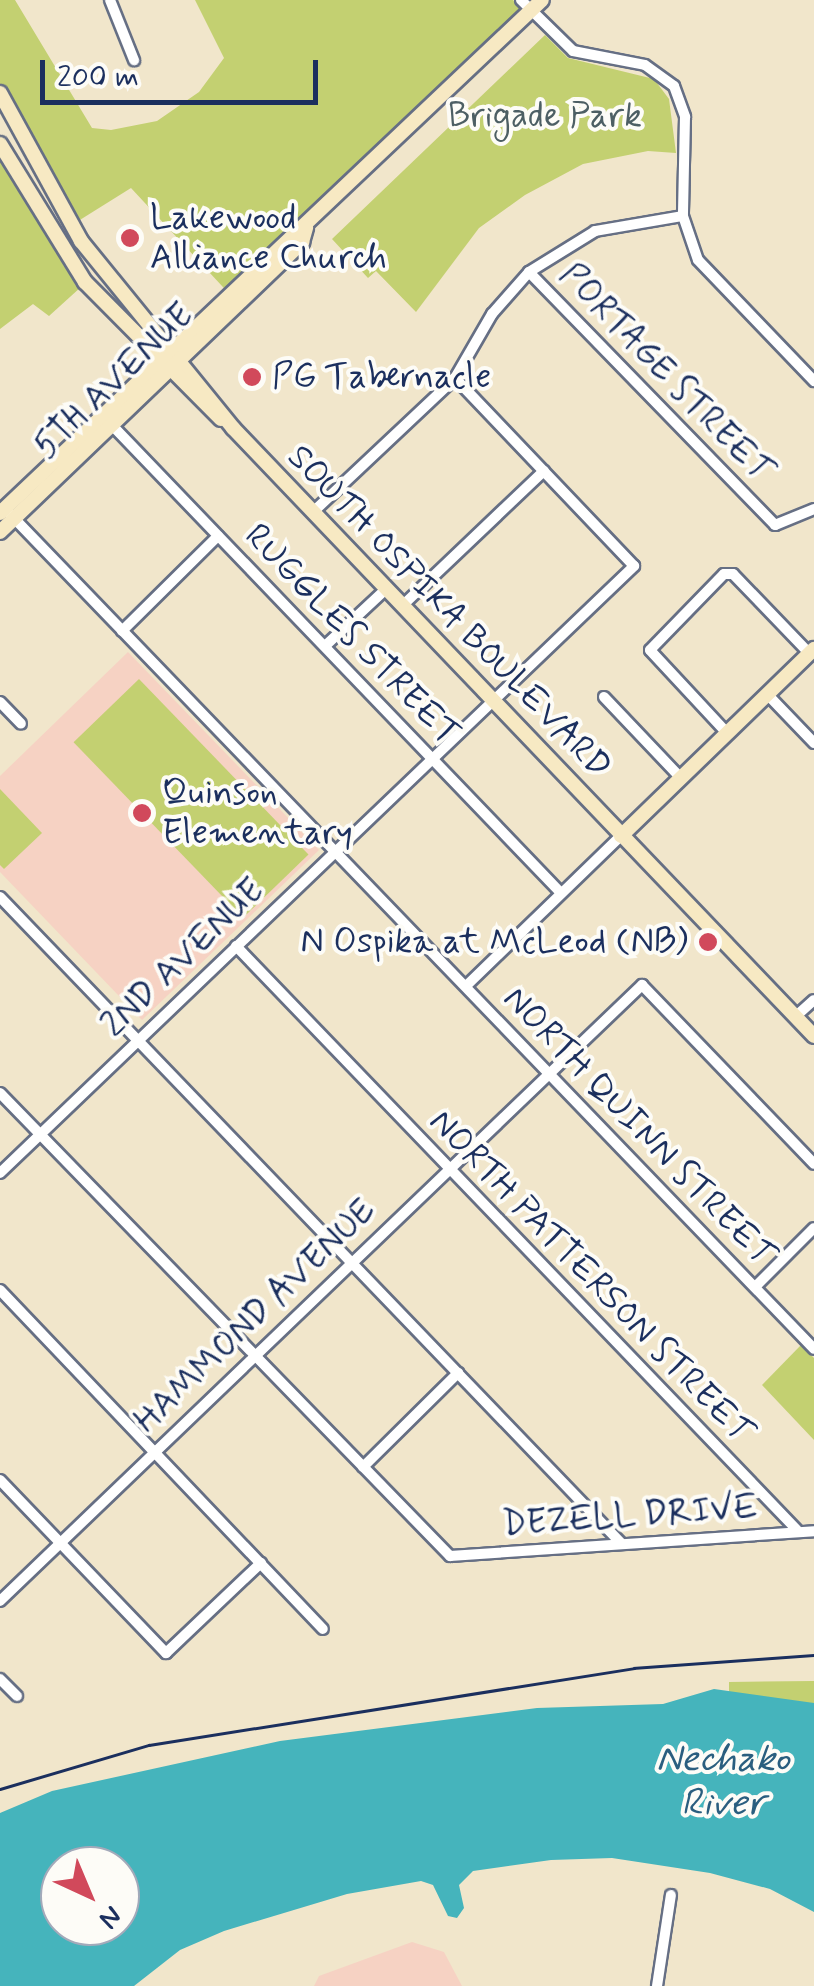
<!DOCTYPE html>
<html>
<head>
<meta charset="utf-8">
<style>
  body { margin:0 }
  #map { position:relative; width:814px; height:1986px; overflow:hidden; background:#f1e6cb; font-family:Mynerve,sans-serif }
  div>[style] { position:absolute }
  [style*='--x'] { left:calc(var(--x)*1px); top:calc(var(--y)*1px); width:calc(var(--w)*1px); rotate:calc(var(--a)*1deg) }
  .built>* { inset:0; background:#f6d2c3 }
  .green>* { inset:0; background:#c3d071; transform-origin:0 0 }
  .water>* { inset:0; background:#45b4bc }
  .roads { filter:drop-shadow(2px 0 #666f84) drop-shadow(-2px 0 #666f84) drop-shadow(0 2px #666f84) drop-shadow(0 -2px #666f84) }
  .street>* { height:10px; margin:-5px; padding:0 5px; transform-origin:5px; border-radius:5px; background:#fff }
  .secondary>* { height:14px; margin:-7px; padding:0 7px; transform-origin:7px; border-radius:7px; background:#f7e9c3 }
  .rail>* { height:2.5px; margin:-1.25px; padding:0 1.25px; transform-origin:1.25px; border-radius:1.25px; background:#1b2f5e }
  .dots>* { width:28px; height:28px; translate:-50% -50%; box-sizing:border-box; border:5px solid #fdfcf7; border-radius:50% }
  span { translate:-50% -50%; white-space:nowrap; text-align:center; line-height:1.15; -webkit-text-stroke:8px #fdfcf7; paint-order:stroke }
  .park-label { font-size:35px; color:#4d5f64 }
  .poi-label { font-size:35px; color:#1b2f5e }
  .left { translate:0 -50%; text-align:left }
  .right { translate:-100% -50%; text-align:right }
  .street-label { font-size:35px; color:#1b2f5e }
  .water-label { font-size:38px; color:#2a5e7f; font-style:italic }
  .north { position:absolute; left:40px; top:1846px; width:100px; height:100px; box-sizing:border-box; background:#fdfcf7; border:2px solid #a3aaba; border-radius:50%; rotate:136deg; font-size:28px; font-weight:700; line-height:40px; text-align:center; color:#1b2f5e }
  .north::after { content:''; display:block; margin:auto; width:35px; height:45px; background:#d1495b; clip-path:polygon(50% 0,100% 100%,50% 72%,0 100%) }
  .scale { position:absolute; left:40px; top:60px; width:278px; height:45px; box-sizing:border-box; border:5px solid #1b2f5e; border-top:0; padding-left:12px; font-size:30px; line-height:35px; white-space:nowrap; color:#1b2f5e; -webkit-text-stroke:8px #fdfcf7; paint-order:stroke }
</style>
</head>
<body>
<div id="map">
  <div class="built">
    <div style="clip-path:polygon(128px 652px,319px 850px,142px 1020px,0 872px,0 776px)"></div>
    <div style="clip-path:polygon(412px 1942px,444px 1952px,462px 1986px,314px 1986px,319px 1976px)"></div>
  </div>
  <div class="green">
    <div style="clip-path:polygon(0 0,15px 0,92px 128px,111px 130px,157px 121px,199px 92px,224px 58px,195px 0,513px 0,529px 17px,235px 300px,131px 188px,67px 228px,0 95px)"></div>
    <div style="clip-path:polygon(545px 35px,568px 58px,654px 79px,669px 99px,676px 153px,648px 151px,583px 164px,525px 195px,479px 228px,416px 312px,376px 271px,368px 278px,332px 239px)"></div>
    <div style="clip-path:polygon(0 150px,81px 287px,49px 316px,33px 304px,0 329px)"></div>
    <div style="left:139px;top:679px;width:244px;height:91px;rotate:46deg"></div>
    <div style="clip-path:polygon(0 789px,42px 833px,4px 869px,0 865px)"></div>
    <div style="clip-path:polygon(801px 1345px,814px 1358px,814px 1440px,762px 1385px)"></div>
    <div style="clip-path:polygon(814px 1681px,814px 1734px,729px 1706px,729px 1682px)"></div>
  </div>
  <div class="water">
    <div style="clip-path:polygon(evenodd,714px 1689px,814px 1703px,814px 1912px,770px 1889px,710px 1873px,612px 1858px,551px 1860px,473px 1871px,459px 1885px,464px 1908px,457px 1918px,448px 1916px,433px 1885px,421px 1881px,347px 1894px,224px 1931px,180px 1950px,134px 1986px,0 1986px,0 1813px,52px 1791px,280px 1741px,537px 1708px,663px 1704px,714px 1689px,60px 1866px,120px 1866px,120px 1926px,60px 1926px,60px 1866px)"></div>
  </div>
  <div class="roads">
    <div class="street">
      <div style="--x:110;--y:0;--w:65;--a:68.2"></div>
      <div style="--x:521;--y:0;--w:73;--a:44.4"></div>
      <div style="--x:573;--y:51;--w:73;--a:11"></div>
      <div style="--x:645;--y:65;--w:36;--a:36"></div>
      <div style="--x:674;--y:86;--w:33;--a:70"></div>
      <div style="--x:685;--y:117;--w:99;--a:91.2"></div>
      <div style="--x:683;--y:216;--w:46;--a:71.2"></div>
      <div style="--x:698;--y:260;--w:168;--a:46.2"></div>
      <div style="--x:529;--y:272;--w:353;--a:45.8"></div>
      <div style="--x:775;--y:525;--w:42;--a:-22.3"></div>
      <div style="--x:108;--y:421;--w:654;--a:46.18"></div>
      <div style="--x:313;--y:512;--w:195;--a:-43.3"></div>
      <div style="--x:455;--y:378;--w:74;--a:-60"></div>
      <div style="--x:492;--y:314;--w:56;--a:-48.6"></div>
      <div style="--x:529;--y:272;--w:78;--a:-31.8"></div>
      <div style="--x:595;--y:231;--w:89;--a:-9.7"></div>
      <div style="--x:10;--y:514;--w:1159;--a:46.08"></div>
      <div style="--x:402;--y:606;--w:196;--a:-43.6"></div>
      <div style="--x:122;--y:631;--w:135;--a:-44.7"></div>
      <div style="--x:325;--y:646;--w:83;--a:-43.1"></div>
      <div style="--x:767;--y:694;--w:68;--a:46.2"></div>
      <div style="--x:604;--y:697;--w:112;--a:46.5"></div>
      <div style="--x:0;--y:702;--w:30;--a:46"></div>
      <div style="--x:727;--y:733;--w:113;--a:-132.9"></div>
      <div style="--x:650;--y:650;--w:106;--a:-45.8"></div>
      <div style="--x:724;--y:574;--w:9;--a:0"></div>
      <div style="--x:733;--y:574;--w:111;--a:46.1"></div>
      <div style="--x:0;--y:897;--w:896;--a:46.13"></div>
      <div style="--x:236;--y:946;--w:811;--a:46.15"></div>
      <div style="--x:466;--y:986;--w:216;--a:-44.1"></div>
      <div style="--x:795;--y:1017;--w:25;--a:-42"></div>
      <div style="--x:0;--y:1093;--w:646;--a:45.82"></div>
      <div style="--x:450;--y:1556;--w:365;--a:-3.9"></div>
      <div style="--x:0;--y:1173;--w:878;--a:-43.75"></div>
      <div style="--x:634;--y:566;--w:260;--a:-133.6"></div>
      <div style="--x:755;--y:1287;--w:83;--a:-45"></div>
      <div style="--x:0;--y:1290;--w:468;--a:46.4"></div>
      <div style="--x:363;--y:1467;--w:134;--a:-44.7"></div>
      <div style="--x:0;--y:1480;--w:240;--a:46.2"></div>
      <div style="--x:166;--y:1653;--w:131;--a:-43.5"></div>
      <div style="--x:0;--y:1601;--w:890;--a:-43.82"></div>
      <div style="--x:642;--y:985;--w:248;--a:46.1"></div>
      <div style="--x:0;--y:1679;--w:24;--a:45"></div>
      <div style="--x:657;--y:1986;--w:92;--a:-81.3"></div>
    </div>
    <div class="secondary">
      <div style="--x:0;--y:93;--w:169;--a:61.3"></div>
      <div style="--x:81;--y:241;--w:241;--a:50.9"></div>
      <div style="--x:233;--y:428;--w:841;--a:46.3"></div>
      <div style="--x:0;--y:144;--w:162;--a:58.4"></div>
      <div style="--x:85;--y:282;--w:193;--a:45.2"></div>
      <div style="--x:0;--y:513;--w:746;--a:-43.43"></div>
      <div style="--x:0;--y:532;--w:419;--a:-43.8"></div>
      <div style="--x:302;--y:242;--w:15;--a:-74"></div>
      <div style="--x:621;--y:836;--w:269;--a:-44.1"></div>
    </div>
  </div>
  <div class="rail">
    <div style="--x:0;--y:1789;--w:155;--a:-16.5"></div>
    <div style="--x:149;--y:1745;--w:491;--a:-9"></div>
    <div style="--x:634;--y:1668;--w:180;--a:-4.1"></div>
  </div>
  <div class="dots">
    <div style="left:130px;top:238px;background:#d1495b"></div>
    <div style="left:252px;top:377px;background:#d1495b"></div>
    <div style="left:142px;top:813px;background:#d1495b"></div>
    <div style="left:708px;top:942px;background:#d1495b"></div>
  </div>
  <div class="park-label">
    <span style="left:545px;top:116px">Brigade Park</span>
  </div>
  <div class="poi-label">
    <span class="left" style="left:150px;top:238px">Lakewood<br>Alliance Church</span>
    <span class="left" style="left:272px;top:377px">PG Tabernacle</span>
    <span class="left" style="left:162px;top:813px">Quinson<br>Elementary</span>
    <span class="right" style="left:688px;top:942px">N Ospika at McLeod (NB)</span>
  </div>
  <div class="street-label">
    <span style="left:666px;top:373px;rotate:46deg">PORTAGE STREET</span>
    <span style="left:114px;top:381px;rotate:-44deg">5TH AVENUE</span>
    <span style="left:449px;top:612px;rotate:46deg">SOUTH OSPIKA BOULEVARD</span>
    <span style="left:352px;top:635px;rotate:46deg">RUGGLES STREET</span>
    <span style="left:183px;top:958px;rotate:-44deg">2ND AVENUE</span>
    <span style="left:639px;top:1127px;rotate:46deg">NORTH QUINN STREET</span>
    <span style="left:591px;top:1277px;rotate:46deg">NORTH PATTERSON STREET</span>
    <span style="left:255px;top:1316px;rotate:-44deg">HAMMOND AVENUE</span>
    <span style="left:630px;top:1516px;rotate:-4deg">DEZELL DRIVE</span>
  </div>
  <div class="water-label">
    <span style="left:723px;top:1782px">Nechako<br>River</span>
  </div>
  <div class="north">N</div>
  <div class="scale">200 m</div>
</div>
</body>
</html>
